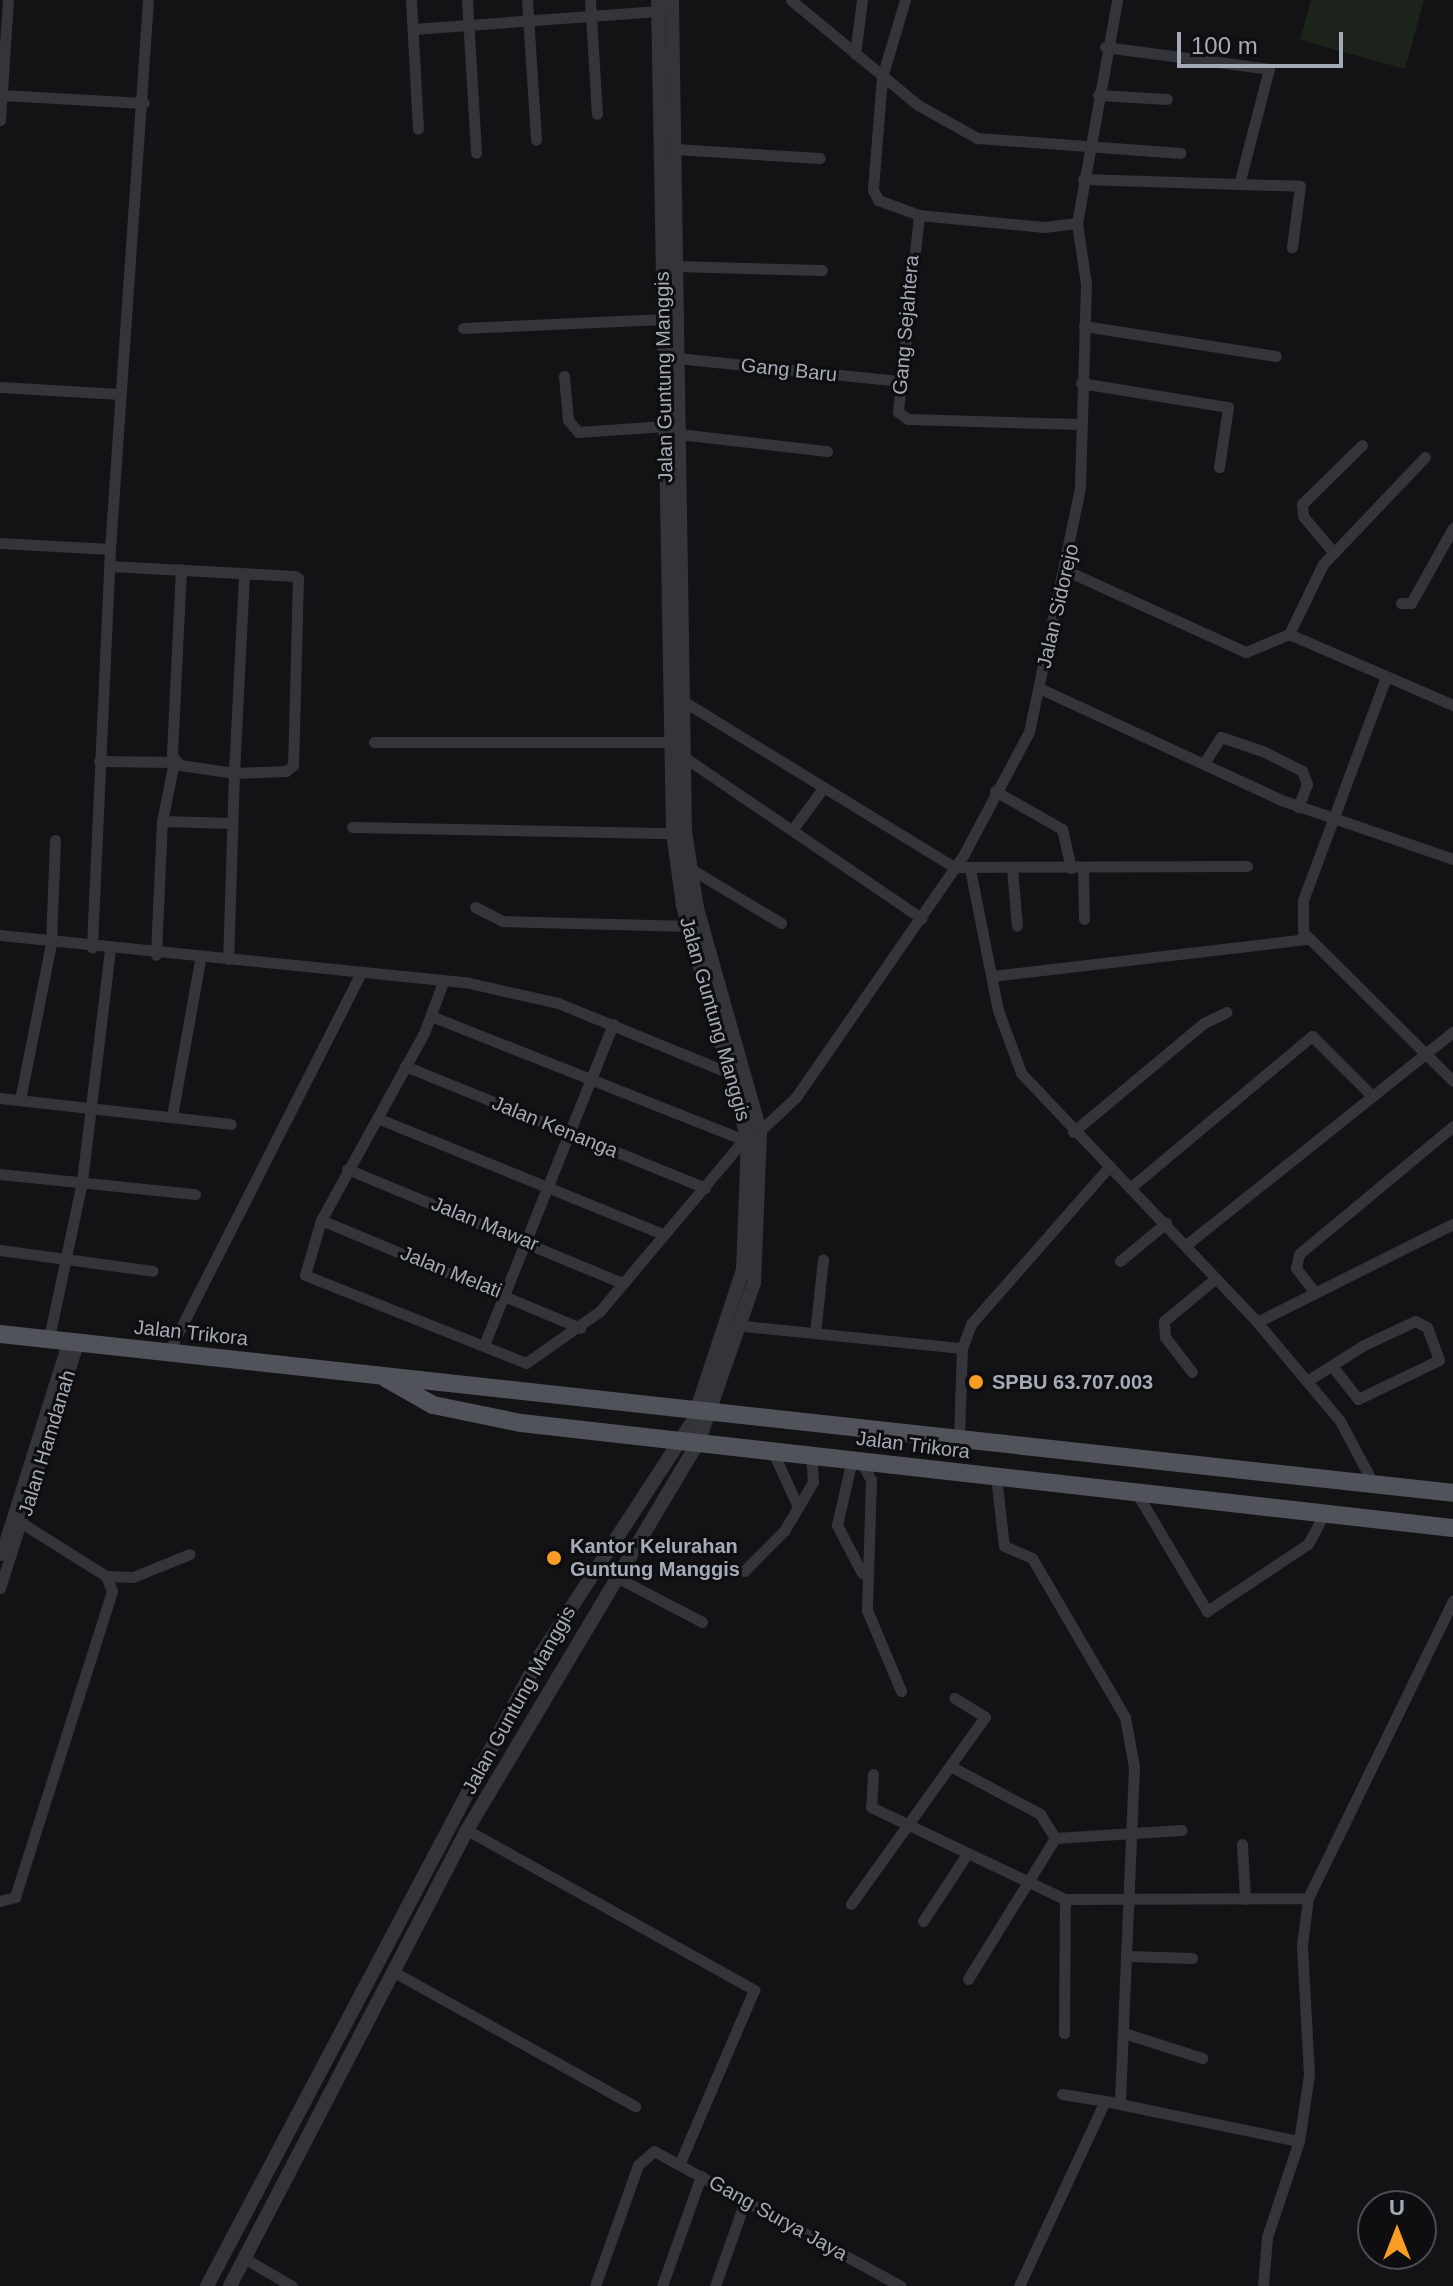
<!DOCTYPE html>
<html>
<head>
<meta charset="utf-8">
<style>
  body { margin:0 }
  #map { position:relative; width:1453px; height:2286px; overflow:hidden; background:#131315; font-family:Helvetica,sans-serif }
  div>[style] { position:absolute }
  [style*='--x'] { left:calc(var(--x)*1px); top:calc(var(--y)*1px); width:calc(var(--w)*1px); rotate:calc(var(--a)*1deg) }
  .green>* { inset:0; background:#1b231b }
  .minor>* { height:11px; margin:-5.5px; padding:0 5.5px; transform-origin:5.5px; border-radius:5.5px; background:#34353a }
  .tertiary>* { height:14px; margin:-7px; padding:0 7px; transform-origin:7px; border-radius:7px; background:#34353a }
  .primary>* { height:18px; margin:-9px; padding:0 9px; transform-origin:9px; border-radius:9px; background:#505359 }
  .dots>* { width:22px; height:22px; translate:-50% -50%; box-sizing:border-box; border:4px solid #0e0e10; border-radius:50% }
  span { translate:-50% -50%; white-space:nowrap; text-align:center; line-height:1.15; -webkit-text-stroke:6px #0e0e10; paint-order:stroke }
  .street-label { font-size:20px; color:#a4abb6 }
  .poi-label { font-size:20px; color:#a4abb6; font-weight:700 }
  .left { translate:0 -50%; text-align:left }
  .north { position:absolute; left:1357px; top:2190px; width:80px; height:80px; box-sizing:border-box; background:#0e0e10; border:2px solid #4a4d52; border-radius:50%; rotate:0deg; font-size:22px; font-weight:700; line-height:32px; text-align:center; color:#a4abb6 }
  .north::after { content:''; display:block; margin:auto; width:28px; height:36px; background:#fb9d25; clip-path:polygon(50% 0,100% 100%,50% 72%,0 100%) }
  .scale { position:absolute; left:1177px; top:32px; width:166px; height:36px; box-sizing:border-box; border:4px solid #a4abb6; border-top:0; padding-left:10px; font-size:24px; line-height:28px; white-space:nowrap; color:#a4abb6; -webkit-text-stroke:6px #0e0e10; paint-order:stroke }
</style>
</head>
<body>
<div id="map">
  <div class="green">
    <div style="clip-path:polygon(1311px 0,1424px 0,1405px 69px,1300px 40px)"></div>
  </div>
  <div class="minor">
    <div style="--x:411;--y:0;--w:129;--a:86.9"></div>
    <div style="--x:467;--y:0;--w:153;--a:86.6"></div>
    <div style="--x:527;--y:0;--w:140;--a:86.3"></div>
    <div style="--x:590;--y:0;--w:114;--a:86.5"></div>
    <div style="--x:791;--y:0;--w:165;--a:39.6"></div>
    <div style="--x:918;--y:105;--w:68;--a:29.2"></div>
    <div style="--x:977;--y:138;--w:204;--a:4.2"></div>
    <div style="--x:905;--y:0;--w:80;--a:106.6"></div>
    <div style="--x:882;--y:77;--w:113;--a:94.6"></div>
    <div style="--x:873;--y:190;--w:11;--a:63"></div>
    <div style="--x:878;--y:200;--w:44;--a:20.1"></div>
    <div style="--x:413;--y:29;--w:246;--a:-4.2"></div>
    <div style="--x:1105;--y:47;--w:165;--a:7.6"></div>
    <div style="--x:1269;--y:69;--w:119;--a:104.6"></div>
    <div style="--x:855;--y:54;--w:54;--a:-82.6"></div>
    <div style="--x:2;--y:95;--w:142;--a:3.2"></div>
    <div style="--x:1098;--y:95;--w:69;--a:3.3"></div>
    <div style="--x:0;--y:120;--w:120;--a:-86.2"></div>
    <div style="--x:675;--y:149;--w:145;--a:3.6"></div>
    <div style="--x:1083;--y:179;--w:217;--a:1.8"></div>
    <div style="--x:1300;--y:186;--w:62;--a:97.5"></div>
    <div style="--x:1077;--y:223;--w:33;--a:173"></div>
    <div style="--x:1044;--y:227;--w:126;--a:-174.5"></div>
    <div style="--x:919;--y:215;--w:198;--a:96.1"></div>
    <div style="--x:898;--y:412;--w:12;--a:35"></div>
    <div style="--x:908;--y:419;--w:171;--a:1.7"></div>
    <div style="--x:676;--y:266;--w:146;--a:1.6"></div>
    <div style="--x:1084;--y:326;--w:194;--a:8.9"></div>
    <div style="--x:463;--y:328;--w:201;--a:-2.6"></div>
    <div style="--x:677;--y:358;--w:225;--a:5.9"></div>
    <div style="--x:564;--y:376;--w:44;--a:84.8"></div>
    <div style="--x:568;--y:420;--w:16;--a:50"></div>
    <div style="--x:578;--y:432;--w:87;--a:-3.9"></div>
    <div style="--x:1081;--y:383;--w:149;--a:9.3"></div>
    <div style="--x:1228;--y:407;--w:61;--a:98.5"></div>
    <div style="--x:0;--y:387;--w:120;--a:3.3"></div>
    <div style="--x:679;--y:434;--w:149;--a:6.6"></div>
    <div style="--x:1425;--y:457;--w:148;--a:133.6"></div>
    <div style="--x:1323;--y:564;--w:78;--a:115.9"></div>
    <div style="--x:1289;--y:634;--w:179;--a:23.4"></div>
    <div style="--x:0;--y:543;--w:110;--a:3.1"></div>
    <div style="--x:110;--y:549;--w:399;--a:92.6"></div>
    <div style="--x:110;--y:549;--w:550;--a:-86.04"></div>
    <div style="--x:1334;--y:553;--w:48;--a:-130"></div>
    <div style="--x:1303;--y:516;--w:12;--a:-95"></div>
    <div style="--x:1302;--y:504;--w:84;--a:-44.5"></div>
    <div style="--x:110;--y:566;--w:185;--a:3.1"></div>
    <div style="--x:295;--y:576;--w:4;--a:34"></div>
    <div style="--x:298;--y:578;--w:187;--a:91.5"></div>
    <div style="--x:293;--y:765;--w:9;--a:139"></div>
    <div style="--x:286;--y:771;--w:52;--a:177.8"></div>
    <div style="--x:234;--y:773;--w:199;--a:-87.1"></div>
    <div style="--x:181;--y:569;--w:187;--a:92.8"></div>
    <div style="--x:172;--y:756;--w:12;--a:48"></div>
    <div style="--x:180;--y:765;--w:55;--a:8.4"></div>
    <div style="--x:234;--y:773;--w:186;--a:91.8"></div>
    <div style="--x:1065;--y:570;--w:199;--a:24.4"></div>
    <div style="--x:1246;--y:652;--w:47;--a:-22.7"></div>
    <div style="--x:1401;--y:603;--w:10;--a:0"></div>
    <div style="--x:1411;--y:603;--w:86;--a:-60.8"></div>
    <div style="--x:1386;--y:677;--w:238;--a:110.4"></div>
    <div style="--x:1303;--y:900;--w:32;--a:90"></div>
    <div style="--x:1303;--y:932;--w:211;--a:44.8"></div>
    <div style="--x:1039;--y:688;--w:267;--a:24.8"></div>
    <div style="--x:1281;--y:800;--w:182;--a:18.9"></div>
    <div style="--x:683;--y:701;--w:318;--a:31.5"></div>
    <div style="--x:954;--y:867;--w:293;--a:-0.2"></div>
    <div style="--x:374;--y:742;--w:296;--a:0"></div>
    <div style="--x:684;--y:757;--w:287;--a:34.2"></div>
    <div style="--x:99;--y:761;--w:75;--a:0.8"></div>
    <div style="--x:174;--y:762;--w:60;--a:101.5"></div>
    <div style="--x:162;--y:821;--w:134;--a:92.6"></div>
    <div style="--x:1204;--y:763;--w:31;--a:-57"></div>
    <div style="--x:1221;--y:737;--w:46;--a:18.8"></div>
    <div style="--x:1265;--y:752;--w:42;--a:27.2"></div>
    <div style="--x:1302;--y:771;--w:14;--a:69"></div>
    <div style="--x:1307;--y:784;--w:25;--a:111"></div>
    <div style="--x:995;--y:791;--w:77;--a:29.6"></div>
    <div style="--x:1062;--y:829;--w:40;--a:77"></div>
    <div style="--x:162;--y:821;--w:70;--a:1.6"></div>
    <div style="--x:352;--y:827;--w:321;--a:1.1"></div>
    <div style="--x:792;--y:830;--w:49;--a:-53.4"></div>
    <div style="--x:1012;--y:868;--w:58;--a:85.1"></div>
    <div style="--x:1083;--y:868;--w:51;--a:88.9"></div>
    <div style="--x:691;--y:869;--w:105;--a:31"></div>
    <div style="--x:970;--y:869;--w:144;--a:78.8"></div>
    <div style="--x:998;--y:1010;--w:67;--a:69.9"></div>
    <div style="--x:1021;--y:1073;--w:343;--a:46.5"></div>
    <div style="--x:1257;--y:1322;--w:129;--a:50"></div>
    <div style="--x:1340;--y:1421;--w:72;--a:62"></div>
    <div style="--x:475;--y:907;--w:30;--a:27"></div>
    <div style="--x:502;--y:921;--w:187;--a:1.5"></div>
    <div style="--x:0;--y:935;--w:467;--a:5.8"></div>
    <div style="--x:465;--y:982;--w:95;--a:12.7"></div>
    <div style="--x:558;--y:1003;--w:188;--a:22.2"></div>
    <div style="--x:992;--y:976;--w:316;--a:-6.7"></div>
    <div style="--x:443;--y:982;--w:54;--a:110.4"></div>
    <div style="--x:424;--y:1033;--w:213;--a:118.8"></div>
    <div style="--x:321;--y:1220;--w:57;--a:106.2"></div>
    <div style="--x:305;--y:1275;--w:238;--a:21.7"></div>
    <div style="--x:526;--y:1363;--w:90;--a:-35.1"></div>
    <div style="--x:600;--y:1311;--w:219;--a:-50"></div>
    <div style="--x:431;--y:1016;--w:340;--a:21.6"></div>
    <div style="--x:405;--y:1066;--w:324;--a:22.1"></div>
    <div style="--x:0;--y:1098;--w:232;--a:6.4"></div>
    <div style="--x:20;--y:1100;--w:159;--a:-78.8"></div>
    <div style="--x:51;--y:944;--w:104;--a:-87.8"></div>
    <div style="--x:172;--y:1116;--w:158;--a:-79.8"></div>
    <div style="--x:377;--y:1118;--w:305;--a:22.1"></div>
    <div style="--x:760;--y:1131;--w:50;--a:-43.4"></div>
    <div style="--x:796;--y:1097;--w:295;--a:-55.3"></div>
    <div style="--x:964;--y:854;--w:138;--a:-62"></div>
    <div style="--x:1029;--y:732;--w:250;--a:-78.2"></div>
    <div style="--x:1080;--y:487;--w:203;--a:-88.3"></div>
    <div style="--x:1086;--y:284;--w:62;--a:-98.4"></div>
    <div style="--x:1077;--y:223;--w:227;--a:-79.8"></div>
    <div style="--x:1073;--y:1132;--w:170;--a:-39.8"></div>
    <div style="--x:1204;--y:1023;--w:25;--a:-26"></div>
    <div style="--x:347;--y:1169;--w:298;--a:22.5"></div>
    <div style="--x:0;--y:1174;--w:196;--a:5.9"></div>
    <div style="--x:1130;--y:1188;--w:237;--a:-39.9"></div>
    <div style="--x:1312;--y:1036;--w:82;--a:45"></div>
    <div style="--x:321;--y:1220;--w:281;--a:22.6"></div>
    <div style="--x:1186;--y:1245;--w:342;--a:-38.6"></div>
    <div style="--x:0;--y:1250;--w:154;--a:7.8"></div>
    <div style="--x:1120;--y:1261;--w:60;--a:-39.6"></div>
    <div style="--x:1313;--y:1290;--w:28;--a:-128"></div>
    <div style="--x:1296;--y:1268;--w:14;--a:-78"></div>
    <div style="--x:1299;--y:1254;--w:200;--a:-39.7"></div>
    <div style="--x:1257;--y:1322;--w:219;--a:-26.6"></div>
    <div style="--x:744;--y:1326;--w:219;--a:5.8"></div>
    <div style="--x:815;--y:1333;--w:74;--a:-83.8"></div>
    <div style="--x:49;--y:1338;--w:160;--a:-78.1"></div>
    <div style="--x:82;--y:1181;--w:234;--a:-83.1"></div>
    <div style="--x:484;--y:1345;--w:346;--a:-68.1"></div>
    <div style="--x:169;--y:1351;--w:424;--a:-63.1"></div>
    <div style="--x:1192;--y:1372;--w:44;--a:-127.6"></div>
    <div style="--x:1165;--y:1337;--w:16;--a:-94"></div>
    <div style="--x:1164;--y:1321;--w:67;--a:-39.6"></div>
    <div style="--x:1307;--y:1381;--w:67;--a:-32.3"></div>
    <div style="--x:1364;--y:1345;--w:56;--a:-25.2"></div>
    <div style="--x:1415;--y:1321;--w:13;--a:27"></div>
    <div style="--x:1427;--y:1327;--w:35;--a:70"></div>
    <div style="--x:1439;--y:1360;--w:90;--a:154.3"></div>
    <div style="--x:1358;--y:1399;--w:42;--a:-128.2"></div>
    <div style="--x:959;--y:1437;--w:89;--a:-88.1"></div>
    <div style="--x:962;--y:1348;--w:26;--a:-69"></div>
    <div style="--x:971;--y:1324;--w:210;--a:-48.7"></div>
    <div style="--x:772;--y:1450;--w:63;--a:65.5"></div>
    <div style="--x:852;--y:1459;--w:68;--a:102.8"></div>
    <div style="--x:837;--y:1525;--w:54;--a:62.5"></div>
    <div style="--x:860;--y:1460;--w:23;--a:61"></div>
    <div style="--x:871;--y:1480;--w:130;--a:91.8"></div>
    <div style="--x:867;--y:1610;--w:88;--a:67.2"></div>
    <div style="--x:996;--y:1477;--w:69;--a:83.4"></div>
    <div style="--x:1004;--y:1546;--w:30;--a:23"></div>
    <div style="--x:1032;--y:1558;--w:184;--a:59.7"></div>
    <div style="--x:1125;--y:1717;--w:51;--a:79.8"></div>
    <div style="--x:1134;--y:1767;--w:334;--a:92.4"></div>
    <div style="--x:1136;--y:1492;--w:139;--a:59.2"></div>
    <div style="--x:1207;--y:1611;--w:121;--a:-33.6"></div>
    <div style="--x:1308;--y:1544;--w:34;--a:-62"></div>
    <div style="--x:17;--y:1520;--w:105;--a:32.2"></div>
    <div style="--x:106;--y:1576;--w:27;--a:2"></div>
    <div style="--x:133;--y:1577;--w:61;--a:-22"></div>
    <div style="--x:0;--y:1555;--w:223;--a:-72.5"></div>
    <div style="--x:744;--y:1571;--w:57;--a:-45"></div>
    <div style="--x:784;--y:1531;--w:57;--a:-59.4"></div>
    <div style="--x:813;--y:1482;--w:27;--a:-94"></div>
    <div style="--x:616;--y:1577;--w:97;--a:27.6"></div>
    <div style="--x:0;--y:1588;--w:257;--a:-72.3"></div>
    <div style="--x:954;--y:1768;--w:98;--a:28.1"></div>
    <div style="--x:1040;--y:1814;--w:28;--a:58"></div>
    <div style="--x:873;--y:1774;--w:33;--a:93"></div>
    <div style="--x:871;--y:1807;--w:215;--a:25.4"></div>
    <div style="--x:1065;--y:1899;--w:243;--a:-0.2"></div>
    <div style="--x:467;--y:1830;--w:329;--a:29.1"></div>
    <div style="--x:754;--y:1990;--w:190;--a:113.2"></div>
    <div style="--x:1242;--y:1844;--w:55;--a:86.9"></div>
    <div style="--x:0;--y:1901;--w:16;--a:-15"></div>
    <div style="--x:15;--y:1897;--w:321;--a:-72.4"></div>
    <div style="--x:112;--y:1591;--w:16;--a:-112"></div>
    <div style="--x:851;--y:1904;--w:230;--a:-54.4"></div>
    <div style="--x:985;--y:1717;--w:36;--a:-148"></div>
    <div style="--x:923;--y:1921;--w:80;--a:-56.7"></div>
    <div style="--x:1128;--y:1956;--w:64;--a:1.8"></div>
    <div style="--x:394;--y:1972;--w:276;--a:29.1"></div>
    <div style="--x:968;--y:1979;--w:166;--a:-58.3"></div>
    <div style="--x:1055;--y:1838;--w:127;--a:-3.6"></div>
    <div style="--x:1064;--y:2033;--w:134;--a:-89.6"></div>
    <div style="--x:1127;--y:2034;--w:79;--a:17.7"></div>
    <div style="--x:1062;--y:2094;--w:44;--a:9.2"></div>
    <div style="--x:244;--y:2258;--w:56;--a:30.3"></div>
    <div style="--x:595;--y:2286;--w:128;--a:-70.4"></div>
    <div style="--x:638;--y:2165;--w:21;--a:-41"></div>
    <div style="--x:654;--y:2151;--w:281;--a:28.7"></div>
    <div style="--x:662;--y:2286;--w:117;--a:-70.5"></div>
    <div style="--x:715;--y:2286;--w:90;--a:-70.6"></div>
    <div style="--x:1019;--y:2286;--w:204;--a:-65.1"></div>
    <div style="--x:1105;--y:2101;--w:198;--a:11.7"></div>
    <div style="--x:1263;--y:2286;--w:49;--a:-85.3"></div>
    <div style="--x:1267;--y:2237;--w:101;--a:-71.6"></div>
    <div style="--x:1299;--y:2141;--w:67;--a:-81.4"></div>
    <div style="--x:1309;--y:2075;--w:130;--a:-93.1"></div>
    <div style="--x:1302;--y:1945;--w:47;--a:-82.7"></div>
    <div style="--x:1308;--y:1898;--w:331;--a:-64"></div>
  </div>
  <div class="tertiary">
    <div style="--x:207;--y:2286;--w:715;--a:-62.14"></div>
    <div style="--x:541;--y:1654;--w:278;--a:-56.9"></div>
    <div style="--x:693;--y:1421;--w:159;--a:-71.7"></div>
    <div style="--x:743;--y:1270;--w:130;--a:-87.8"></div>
    <div style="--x:748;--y:1140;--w:244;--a:-105.5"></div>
    <div style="--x:683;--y:905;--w:73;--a:-97.9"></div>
    <div style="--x:673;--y:833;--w:833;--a:-91.03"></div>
    <div style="--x:230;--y:2286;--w:514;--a:-62.54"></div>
    <div style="--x:467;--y:1830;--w:451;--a:-59.2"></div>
    <div style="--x:698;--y:1443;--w:170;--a:-70.7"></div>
    <div style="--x:754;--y:1283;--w:152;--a:-87.7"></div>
    <div style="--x:760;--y:1131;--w:232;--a:-105.8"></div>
    <div style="--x:697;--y:908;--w:78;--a:-98.9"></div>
    <div style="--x:685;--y:831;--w:831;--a:-90.9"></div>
  </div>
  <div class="primary">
    <div style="--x:0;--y:1334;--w:1462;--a:6.24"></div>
    <div style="--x:387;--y:1379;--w:53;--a:29.5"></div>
    <div style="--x:433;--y:1405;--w:90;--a:11.6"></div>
    <div style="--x:521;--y:1423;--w:938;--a:6.43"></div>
  </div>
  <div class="dots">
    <div style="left:976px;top:1382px;background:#fb9d25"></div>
    <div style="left:554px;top:1558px;background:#fb9d25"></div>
  </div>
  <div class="street-label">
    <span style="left:906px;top:325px;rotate:-85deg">Gang Sejahtera</span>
    <span style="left:789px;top:370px;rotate:6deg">Gang Baru</span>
    <span style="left:664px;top:377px;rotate:-91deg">Jalan Guntung Manggis</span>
    <span style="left:1058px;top:606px;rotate:-77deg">Jalan Sidorejo</span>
    <span style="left:715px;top:1019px;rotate:74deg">Jalan Guntung Manggis</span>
    <span style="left:555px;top:1127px;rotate:22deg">Jalan Kenanga</span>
    <span style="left:485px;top:1224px;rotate:22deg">Jalan Mawar</span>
    <span style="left:451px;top:1272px;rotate:22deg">Jalan Melati</span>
    <span style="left:191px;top:1333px;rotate:6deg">Jalan Trikora</span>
    <span style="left:47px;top:1443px;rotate:-73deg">Jalan Hamdanah</span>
    <span style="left:913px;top:1445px;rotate:7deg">Jalan Trikora</span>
    <span style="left:519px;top:1700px;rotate:-61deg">Jalan Guntung Manggis</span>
    <span style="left:778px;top:2218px;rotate:29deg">Gang Surya Jaya</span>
  </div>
  <div class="poi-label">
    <span class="left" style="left:992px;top:1382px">SPBU 63.707.003</span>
    <span class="left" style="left:570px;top:1558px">Kantor Kelurahan<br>Guntung Manggis</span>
  </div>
  <div class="north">U</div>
  <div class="scale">100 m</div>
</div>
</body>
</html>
